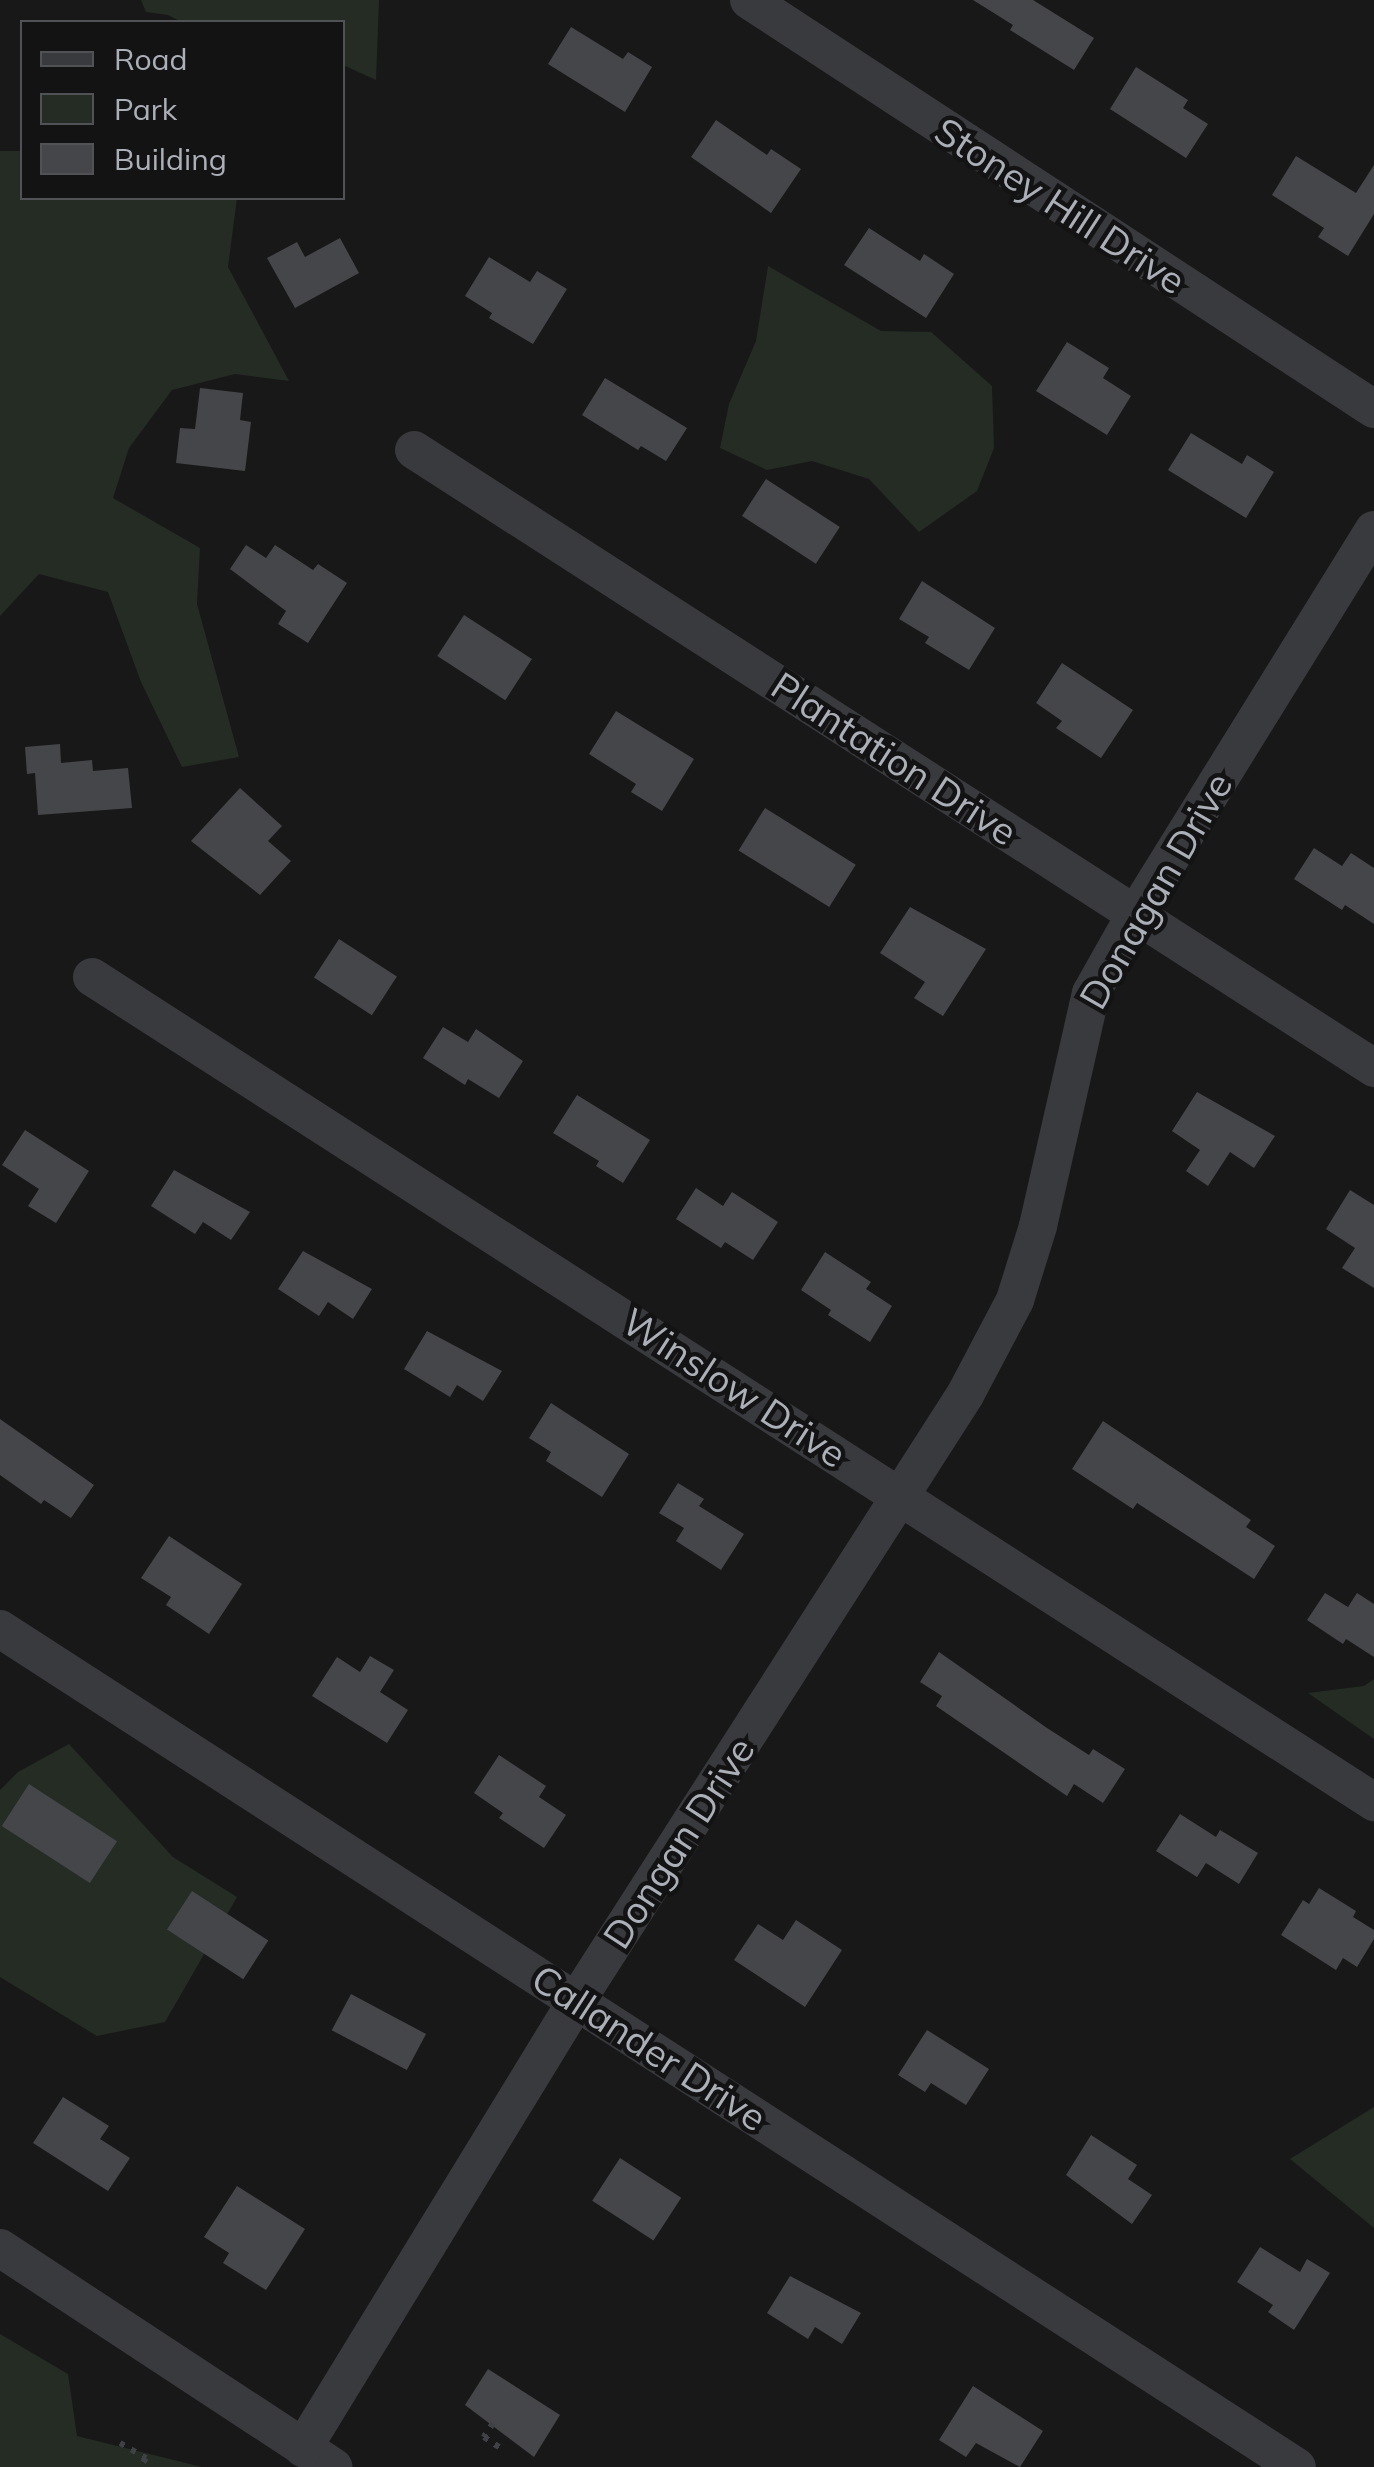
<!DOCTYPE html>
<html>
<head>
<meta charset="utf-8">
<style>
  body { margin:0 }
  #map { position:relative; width:1374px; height:2467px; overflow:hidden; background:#181819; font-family:Mulish,sans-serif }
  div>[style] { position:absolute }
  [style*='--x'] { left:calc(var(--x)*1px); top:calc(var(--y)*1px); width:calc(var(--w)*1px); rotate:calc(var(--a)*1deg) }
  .green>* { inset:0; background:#242c24 }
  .building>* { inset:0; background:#454649; transform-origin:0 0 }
  .path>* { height:6px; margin-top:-3px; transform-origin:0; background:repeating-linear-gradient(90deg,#3f4145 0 5px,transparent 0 13px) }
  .minor>* { height:38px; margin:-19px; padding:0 19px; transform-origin:19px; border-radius:19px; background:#393a3e }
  span { translate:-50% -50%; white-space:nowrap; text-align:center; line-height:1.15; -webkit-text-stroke:9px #131314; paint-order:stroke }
  .street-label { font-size:38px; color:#abb0b8 }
  .legend { position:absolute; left:20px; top:20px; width:325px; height:180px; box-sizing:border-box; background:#131314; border:2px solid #505256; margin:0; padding:12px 18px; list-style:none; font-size:30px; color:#abb0b8 }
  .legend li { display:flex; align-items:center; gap:20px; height:50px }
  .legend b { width:50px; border:2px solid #505256 }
</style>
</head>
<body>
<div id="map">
  <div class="green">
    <div style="clip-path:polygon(141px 0,379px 0,376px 80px,343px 65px,342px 22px,182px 22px,168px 15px,146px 12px)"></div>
    <div style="clip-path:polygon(0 151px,22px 151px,22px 198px,237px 198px,228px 267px,289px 381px,235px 374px,172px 390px,129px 448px,113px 498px,200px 548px,197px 604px,239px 757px,182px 767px,141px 682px,108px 592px,39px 574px,0 616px)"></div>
    <div style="clip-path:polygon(768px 266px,881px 331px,931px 332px,992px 386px,994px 448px,977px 491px,919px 532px,869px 479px,812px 461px,767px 470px,720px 448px,729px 404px,756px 341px)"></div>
    <div style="clip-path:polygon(1374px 1679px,1374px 1739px,1308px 1693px,1364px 1686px)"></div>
    <div style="clip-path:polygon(69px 1744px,173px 1857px,237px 1897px,165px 2022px,97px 2036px,0 1977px,0 1790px,18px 1772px)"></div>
    <div style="clip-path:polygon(1374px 2107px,1374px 2228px,1290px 2159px)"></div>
    <div style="clip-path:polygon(0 2334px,68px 2374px,77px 2436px,202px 2467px,0 2467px)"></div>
  </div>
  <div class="building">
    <div style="clip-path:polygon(973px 0,1033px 0,1094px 38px,1074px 70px,1010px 30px,1013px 25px)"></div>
    <div style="clip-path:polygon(571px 27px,623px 59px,628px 52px,652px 67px,625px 112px,548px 64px)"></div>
    <div style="clip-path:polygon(1136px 67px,1188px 100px,1183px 108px,1208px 124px,1186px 158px,1110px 109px)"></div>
    <div style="clip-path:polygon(716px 120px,767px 155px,771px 149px,801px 169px,771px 213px,691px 157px)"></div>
    <div style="clip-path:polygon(1296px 156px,1356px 193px,1374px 165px,1374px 214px,1348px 256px,1318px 237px,1324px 228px,1272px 195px)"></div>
    <div style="clip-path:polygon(869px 228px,920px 261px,924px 254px,954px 274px,926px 318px,844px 265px)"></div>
    <div style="clip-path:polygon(340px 238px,359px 273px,295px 308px,267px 258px,297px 242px,305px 257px)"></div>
    <div style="clip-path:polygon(489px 257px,530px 282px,537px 271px,567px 289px,533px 344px,489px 318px,492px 313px,465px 296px)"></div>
    <div style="clip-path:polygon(1067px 342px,1109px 368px,1103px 378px,1131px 396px,1107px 435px,1036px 391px)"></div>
    <div style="clip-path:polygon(605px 378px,687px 428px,666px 461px,641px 446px,638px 450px,582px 415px)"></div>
    <div style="clip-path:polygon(200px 388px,243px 393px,240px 420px,251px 422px,245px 471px,176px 463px,180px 428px,195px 429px)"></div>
    <div style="clip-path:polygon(1191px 433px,1242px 464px,1247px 455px,1274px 472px,1246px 518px,1168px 470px)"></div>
    <div style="left:766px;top:479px;width:88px;height:44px;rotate:33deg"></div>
    <div style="clip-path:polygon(246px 545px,266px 558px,275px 545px,313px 570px,318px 564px,347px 583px,308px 643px,278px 624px,286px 611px,230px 569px)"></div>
    <div style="clip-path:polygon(922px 581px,995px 628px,969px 670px,925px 643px,929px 637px,899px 619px)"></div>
    <div style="left:464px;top:615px;width:81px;height:49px;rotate:33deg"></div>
    <div style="clip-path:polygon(1062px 663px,1133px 710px,1101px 758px,1056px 728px,1062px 721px,1036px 703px)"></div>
    <div style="clip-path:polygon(616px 711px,694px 759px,662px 811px,631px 792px,636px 784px,589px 754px)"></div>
    <div style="clip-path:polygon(60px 744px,61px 763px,92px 760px,93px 771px,128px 768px,132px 808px,38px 815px,35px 773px,27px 774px,25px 747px)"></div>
    <div style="clip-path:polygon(240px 788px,282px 826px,268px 841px,291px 861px,260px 895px,191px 841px)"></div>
    <div style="left:765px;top:808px;width:107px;height:50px;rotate:32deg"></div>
    <div style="clip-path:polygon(1314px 848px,1342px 866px,1351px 853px,1374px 868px,1374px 924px,1345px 905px,1342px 910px,1294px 879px)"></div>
    <div style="clip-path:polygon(910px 907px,986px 949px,943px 1016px,914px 998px,925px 982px,880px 953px)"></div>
    <div style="left:339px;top:939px;width:69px;height:46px;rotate:33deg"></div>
    <div style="clip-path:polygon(443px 1027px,468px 1042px,476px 1029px,523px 1061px,499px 1098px,468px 1079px,465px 1085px,423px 1058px)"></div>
    <div style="clip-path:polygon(1197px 1092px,1275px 1136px,1254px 1168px,1230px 1152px,1208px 1186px,1186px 1171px,1200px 1150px,1172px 1131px)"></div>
    <div style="clip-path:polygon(577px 1095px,650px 1140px,623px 1183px,596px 1166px,599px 1161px,553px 1133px)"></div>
    <div style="clip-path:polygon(25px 1130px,89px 1171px,56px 1223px,28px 1206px,39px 1189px,2px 1165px)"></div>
    <div style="clip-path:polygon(174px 1170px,250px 1212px,231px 1240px,203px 1222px,195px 1234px,151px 1206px)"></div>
    <div style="clip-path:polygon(696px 1188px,723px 1206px,732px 1192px,778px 1222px,753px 1260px,725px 1242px,721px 1248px,676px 1219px)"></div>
    <div style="clip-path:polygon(1350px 1190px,1374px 1205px,1374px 1288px,1342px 1268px,1355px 1248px,1326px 1229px)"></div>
    <div style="clip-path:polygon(303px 1251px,372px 1289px,353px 1319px,328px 1302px,319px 1316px,278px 1289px)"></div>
    <div style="clip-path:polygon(825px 1252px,871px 1282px,866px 1289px,892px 1306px,870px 1342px,828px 1315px,831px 1310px,801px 1290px)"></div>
    <div style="clip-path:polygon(427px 1331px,502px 1371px,483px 1401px,457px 1385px,450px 1397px,404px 1369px)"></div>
    <div style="clip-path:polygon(551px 1403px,629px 1454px,602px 1497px,546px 1461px,551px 1452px,529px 1438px)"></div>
    <div style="clip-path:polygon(0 1419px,94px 1485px,71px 1518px,44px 1500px,41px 1504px,0 1475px)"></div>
    <div style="clip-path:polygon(1103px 1421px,1251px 1520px,1246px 1527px,1275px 1546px,1254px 1579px,1137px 1503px,1133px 1509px,1072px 1469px)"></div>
    <div style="clip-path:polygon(678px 1483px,704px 1499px,699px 1506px,744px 1534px,721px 1570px,676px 1541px,684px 1528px,659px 1513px)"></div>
    <div style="clip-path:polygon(169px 1536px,242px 1584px,209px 1634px,166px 1605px,171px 1597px,141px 1578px)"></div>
    <div style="clip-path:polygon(1325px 1593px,1348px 1607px,1357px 1593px,1374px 1604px,1374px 1657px,1346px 1639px,1343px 1644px,1307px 1620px)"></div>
    <div style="clip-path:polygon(939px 1652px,1047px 1728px,1089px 1755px,1093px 1749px,1125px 1769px,1103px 1803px,1074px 1784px,1067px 1796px,936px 1706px,942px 1696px,920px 1682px)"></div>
    <div style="clip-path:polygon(370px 1656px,394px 1670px,380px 1692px,408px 1710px,387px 1743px,312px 1696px,337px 1657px,360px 1672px)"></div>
    <div style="clip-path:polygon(499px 1755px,546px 1786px,539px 1797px,566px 1815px,544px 1848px,499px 1818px,503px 1813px,474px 1793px)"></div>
    <div style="left:29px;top:1784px;width:105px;height:50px;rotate:33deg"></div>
    <div style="clip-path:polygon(1180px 1814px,1216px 1837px,1220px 1830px,1258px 1853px,1239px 1884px,1206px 1863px,1197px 1877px,1156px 1851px)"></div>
    <div style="clip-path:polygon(1319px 1888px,1356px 1911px,1353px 1917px,1374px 1930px,1374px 1939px,1357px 1967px,1343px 1958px,1336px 1970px,1281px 1935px,1303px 1900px,1309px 1904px)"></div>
    <div style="left:192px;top:1891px;width:91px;height:46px;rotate:33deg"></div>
    <div style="clip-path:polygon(796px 1920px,842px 1950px,805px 2007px,734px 1960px,758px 1924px,783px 1940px)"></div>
    <div style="left:351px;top:1994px;width:85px;height:41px;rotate:28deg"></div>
    <div style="clip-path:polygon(927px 2030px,989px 2069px,966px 2105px,931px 2083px,925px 2092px,898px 2075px)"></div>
    <div style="clip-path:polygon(63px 2097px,109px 2126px,100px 2139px,130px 2158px,108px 2191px,33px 2143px)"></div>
    <div style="clip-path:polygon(1091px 2135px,1137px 2165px,1128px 2179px,1152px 2195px,1132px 2224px,1066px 2175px)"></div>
    <div style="left:620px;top:2158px;width:73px;height:51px;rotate:33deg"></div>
    <div style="clip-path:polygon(237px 2186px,305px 2229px,266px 2290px,223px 2263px,229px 2253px,204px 2237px)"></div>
    <div style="clip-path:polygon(1260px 2247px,1300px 2272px,1307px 2259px,1330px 2273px,1294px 2330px,1268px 2312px,1273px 2305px,1237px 2282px)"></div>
    <div style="clip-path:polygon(790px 2276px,861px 2313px,842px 2344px,815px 2327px,808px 2339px,767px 2313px)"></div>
    <div style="clip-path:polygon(488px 2369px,560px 2415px,534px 2457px,465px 2405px)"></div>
    <div style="clip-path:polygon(973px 2386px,1043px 2431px,1020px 2467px,976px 2443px,966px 2457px,939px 2440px)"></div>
  </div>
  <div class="path">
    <div style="--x:493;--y:2423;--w:17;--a:123"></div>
    <div style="--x:484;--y:2437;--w:25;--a:34"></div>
    <div style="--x:120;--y:2443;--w:30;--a:30"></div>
    <div style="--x:146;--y:2458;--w:11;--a:124"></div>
  </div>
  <div class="minor">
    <div style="--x:749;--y:0;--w:747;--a:33.2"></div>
    <div style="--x:414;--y:450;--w:1142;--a:32.77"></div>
    <div style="--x:92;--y:977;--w:1525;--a:32.76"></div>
    <div style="--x:0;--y:1629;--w:1544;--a:32.87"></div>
    <div style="--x:0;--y:2248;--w:399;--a:33.3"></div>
    <div style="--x:303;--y:2448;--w:525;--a:-58.55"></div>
    <div style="--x:577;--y:2000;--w:719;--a:-57.33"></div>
    <div style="--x:965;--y:1395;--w:107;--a:-62.2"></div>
    <div style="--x:1015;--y:1300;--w:77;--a:-72.7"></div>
    <div style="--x:1038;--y:1226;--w:239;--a:-77.2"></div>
    <div style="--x:1091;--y:993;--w:90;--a:-60.6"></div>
    <div style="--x:1135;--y:915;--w:453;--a:-58.2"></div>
  </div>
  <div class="street-label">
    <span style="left:1060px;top:206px;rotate:33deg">Stoney Hill Drive</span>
    <span style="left:894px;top:759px;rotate:33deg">Plantation Drive</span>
    <span style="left:1156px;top:891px;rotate:-60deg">Donagan Drive</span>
    <span style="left:734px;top:1388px;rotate:33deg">Winslow Drive</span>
    <span style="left:679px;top:1843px;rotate:-57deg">Dongan Drive</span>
    <span style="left:649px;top:2048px;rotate:33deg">Callander Drive</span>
  </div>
  <ul class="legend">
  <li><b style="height:12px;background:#393a3e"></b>Road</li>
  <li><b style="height:28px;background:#242c24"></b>Park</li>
  <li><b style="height:28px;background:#454649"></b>Building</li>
  </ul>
</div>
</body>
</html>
